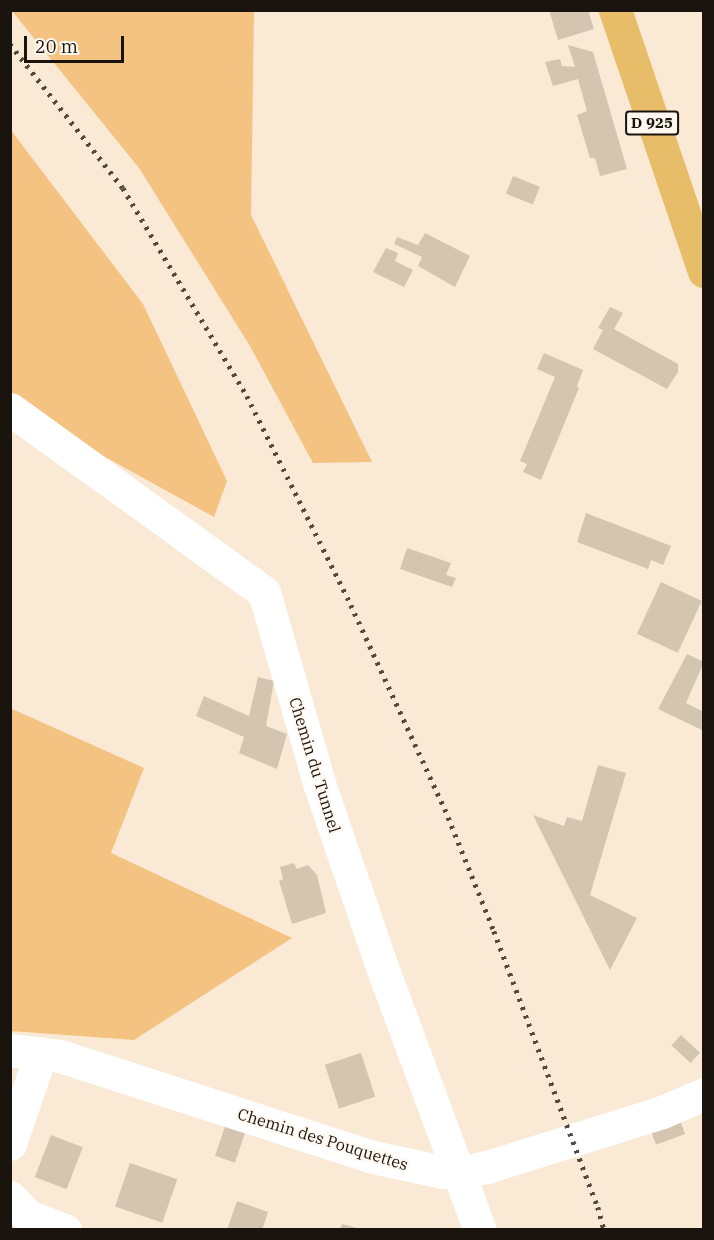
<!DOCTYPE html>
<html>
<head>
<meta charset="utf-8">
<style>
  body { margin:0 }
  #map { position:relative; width:714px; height:1240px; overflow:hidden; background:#f9e9d5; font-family:"IBM Plex Serif",serif }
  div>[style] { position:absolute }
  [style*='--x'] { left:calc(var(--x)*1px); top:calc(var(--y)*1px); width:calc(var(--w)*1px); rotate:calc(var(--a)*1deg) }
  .green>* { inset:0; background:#f4c381 }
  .building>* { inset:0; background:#d4c5b1; transform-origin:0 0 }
  .street>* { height:33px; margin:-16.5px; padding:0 16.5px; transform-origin:16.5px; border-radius:16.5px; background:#fff }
  .primary>* { height:33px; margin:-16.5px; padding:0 16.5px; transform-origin:16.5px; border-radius:16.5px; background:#e8bd69 }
  .rail>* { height:4.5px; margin-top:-2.25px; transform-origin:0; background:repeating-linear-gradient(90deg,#514a3f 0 3px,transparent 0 9px) }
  span { translate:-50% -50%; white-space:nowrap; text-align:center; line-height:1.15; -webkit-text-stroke:4.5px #fef8f0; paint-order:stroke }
  .shield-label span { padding:2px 4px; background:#fef8f0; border:2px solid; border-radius:4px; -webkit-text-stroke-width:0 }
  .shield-label { font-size:15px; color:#19140d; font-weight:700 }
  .street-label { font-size:16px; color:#19140d }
  .frame { position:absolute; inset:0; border:12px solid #19140d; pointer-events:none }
  .scale { position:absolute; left:24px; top:36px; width:100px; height:27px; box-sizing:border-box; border:3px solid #19140d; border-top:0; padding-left:8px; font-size:18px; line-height:21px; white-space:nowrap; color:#19140d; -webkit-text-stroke:4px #fef8f0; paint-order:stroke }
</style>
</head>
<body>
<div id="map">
  <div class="green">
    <div style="clip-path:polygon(12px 11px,254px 11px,251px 215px,372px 462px,313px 463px,250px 346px,139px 168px)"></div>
    <div style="clip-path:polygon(10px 129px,143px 304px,227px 481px,214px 517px,11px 405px)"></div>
    <div style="clip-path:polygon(10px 708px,144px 768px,111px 853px,292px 938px,134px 1040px,11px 1031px)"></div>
  </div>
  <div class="building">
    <div style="clip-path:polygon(549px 10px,588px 10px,594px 29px,558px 40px)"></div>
    <div style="clip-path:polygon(568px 45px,593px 52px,627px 169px,600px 176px,595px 158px,590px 158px,577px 115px,587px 111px,578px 79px,553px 86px,545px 62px,560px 59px,562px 66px,575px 67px)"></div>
    <div style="left:513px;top:176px;width:29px;height:19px;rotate:22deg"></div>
    <div style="clip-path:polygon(425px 233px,470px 256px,455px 287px,418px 266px,422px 257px,394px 244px,397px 237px,418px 245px)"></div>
    <div style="clip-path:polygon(386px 248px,398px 253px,395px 261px,413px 270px,404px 287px,373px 272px)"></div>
    <div style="clip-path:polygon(610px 307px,623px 313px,614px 329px,678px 364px,678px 372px,667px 389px,593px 349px,603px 330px,598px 328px)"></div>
    <div style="clip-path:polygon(544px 353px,583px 370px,577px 386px,579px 388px,541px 480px,523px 472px,527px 464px,520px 461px,555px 377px,537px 369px)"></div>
    <div style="clip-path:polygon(586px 513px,671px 546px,663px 565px,651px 560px,648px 569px,577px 542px)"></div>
    <div style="clip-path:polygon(407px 548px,451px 563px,446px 575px,456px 578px,452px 587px,400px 569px)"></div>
    <div style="left:661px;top:582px;width:45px;height:57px;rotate:25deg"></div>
    <div style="clip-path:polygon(687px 654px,704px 662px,686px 703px,704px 712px,704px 731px,658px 709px)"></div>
    <div style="clip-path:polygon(258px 677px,274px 681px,266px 726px,287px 734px,277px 769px,239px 753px,244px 737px,196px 716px,204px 696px,249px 716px)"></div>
    <div style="clip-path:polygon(598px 765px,626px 773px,590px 895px,637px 918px,610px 970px,533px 815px,564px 826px,567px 817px,582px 821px)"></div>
    <div style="clip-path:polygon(294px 863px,297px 869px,308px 865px,317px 875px,326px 913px,292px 924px,279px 881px,283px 879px,280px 867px)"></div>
    <div style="left:681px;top:1035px;width:26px;height:14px;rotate:43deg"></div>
    <div style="left:361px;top:1053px;width:46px;height:38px;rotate:72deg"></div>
    <div style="left:228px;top:1118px;width:21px;height:40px;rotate:19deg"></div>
    <div style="left:680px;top:1120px;width:15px;height:31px;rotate:70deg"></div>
    <div style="left:51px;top:1135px;width:34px;height:45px;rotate:21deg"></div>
    <div style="left:130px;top:1163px;width:50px;height:46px;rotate:19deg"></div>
    <div style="clip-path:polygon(237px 1201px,268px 1212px,262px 1230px,227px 1230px)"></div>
    <div style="clip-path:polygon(342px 1224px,360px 1229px,359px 1230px,340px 1230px)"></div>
  </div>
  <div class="street">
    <div style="--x:10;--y:409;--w:313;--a:35.8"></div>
    <div style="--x:264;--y:592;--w:199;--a:73.9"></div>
    <div style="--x:319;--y:783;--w:194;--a:71.1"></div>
    <div style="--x:382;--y:967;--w:281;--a:69.6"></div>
    <div style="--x:10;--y:1050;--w:50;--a:6.8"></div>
    <div style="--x:60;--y:1056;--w:329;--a:17.9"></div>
    <div style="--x:373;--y:1157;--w:72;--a:12.1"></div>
    <div style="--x:443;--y:1172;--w:17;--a:3"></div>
    <div style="--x:460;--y:1173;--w:28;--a:-13"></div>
    <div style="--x:487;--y:1167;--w:183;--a:-17.4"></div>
    <div style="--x:662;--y:1112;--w:46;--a:-23.2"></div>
    <div style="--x:10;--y:1144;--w:96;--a:-71.2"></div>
    <div style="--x:10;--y:1197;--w:26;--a:47"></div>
    <div style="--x:28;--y:1216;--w:40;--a:21"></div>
  </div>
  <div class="primary">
    <div style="--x:615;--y:10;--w:276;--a:71.2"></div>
  </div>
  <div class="rail">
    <div style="--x:10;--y:44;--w:183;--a:51.9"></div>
    <div style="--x:123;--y:188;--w:242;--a:59.2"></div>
    <div style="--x:247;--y:396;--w:233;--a:63.5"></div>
    <div style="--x:351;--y:605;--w:225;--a:65.3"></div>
    <div style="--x:445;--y:809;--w:131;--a:68.1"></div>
    <div style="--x:494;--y:931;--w:295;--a:69.4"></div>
    <div style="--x:598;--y:1207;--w:24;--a:75"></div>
  </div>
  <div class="shield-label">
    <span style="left:652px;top:123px">D 925</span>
  </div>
  <div class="street-label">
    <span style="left:315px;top:765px;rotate:73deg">Chemin du Tunnel</span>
    <span style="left:323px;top:1139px;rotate:17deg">Chemin des Pouquettes</span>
  </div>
  <div class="frame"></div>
  <div class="scale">20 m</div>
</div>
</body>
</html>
